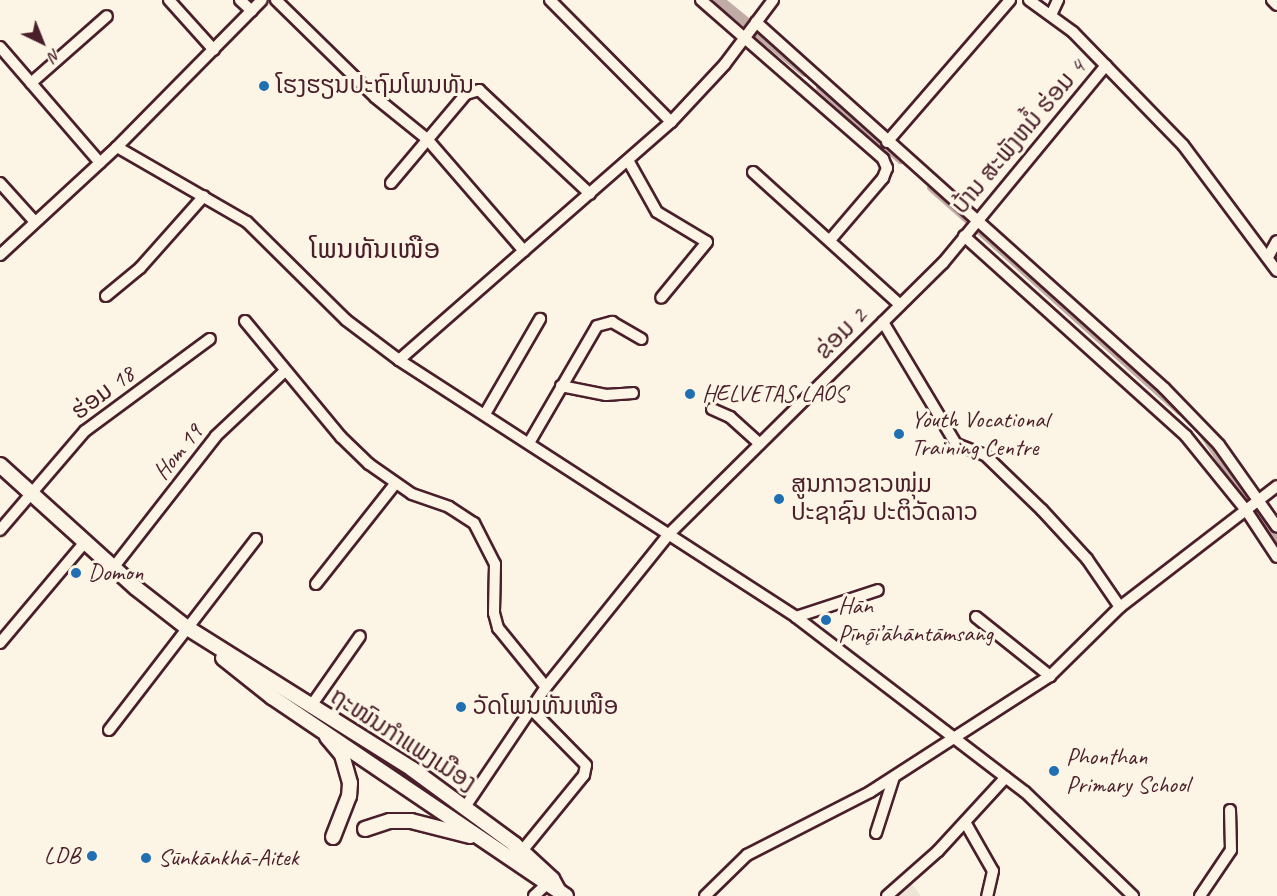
<!DOCTYPE html>
<html>
<head>
<meta charset="utf-8">
<style>
  body { margin:0 }
  #map { position:relative; width:1277px; height:896px; overflow:hidden; background:#fcf5e5; font-family:Caveat,"Noto Sans Lao",sans-serif }
  div>[style] { position:absolute }
  [style*='--x'] { left:calc(var(--x)*1px); top:calc(var(--y)*1px); width:calc(var(--w)*1px); rotate:calc(var(--a)*1deg) }
  .built>* { inset:0; background:#eee5d7 }
  .canal>* { height:10px; margin:-5px; padding:0 5px; transform-origin:5px; border-radius:5px; background:#c0aca5 }
  .roads { filter:drop-shadow(2px 0 #4a1f2b) drop-shadow(-2px 0 #4a1f2b) drop-shadow(0 2px #4a1f2b) drop-shadow(0 -2px #4a1f2b) }
  .minor>* { height:10px; margin:-5px; padding:0 5px; transform-origin:5px; border-radius:5px; background:#fcf5e5 }
  .major>* { height:14px; margin:-7px; padding:0 7px; transform-origin:7px; border-radius:7px; background:#fcf5e5 }
  .dots>* { width:16px; height:16px; translate:-50% -50%; box-sizing:border-box; border:3px solid #fcf5e5; border-radius:50% }
  span { translate:-50% -50%; white-space:nowrap; text-align:center; line-height:1.15; -webkit-text-stroke:6px #fcf5e5; paint-order:stroke }
  .poi-label { font-size:24px; color:#4a1f2b }
  .left { translate:0 -50%; text-align:left }
  .right { translate:-100% -50%; text-align:right }
  .street-label { font-size:24px; color:#4a1f2b }
  .quarter-label { font-size:27px; color:#4a1f2b }
  .north { position:absolute; left:12px; top:12px; width:60px; height:60px; -webkit-text-stroke:4px #fcf5e5; paint-order:stroke; rotate:137deg; font-size:16px; font-weight:700; line-height:24px; text-align:center; color:#4a1f2b }
  .north::after { content:''; display:block; margin:auto; width:21px; height:27px; background:#4a1f2b; clip-path:polygon(50% 0,100% 100%,50% 72%,0 100%) }
</style>
</head>
<body>
<div id="map">
  <div class="built">
    <div style="clip-path:polygon(912px 884px,921px 896px,895px 896px)"></div>
  </div>
  <div class="canal">
    <div style="--x:719;--y:0;--w:35;--a:39"></div>
    <div style="--x:758;--y:33;--w:61;--a:39.7"></div>
    <div style="--x:821;--y:87;--w:108;--a:42"></div>
    <div style="--x:932;--y:187;--w:48;--a:41.6"></div>
    <div style="--x:979;--y:229;--w:272;--a:42"></div>
    <div style="--x:1203;--y:432;--w:81;--a:56.1"></div>
    <div style="--x:1257;--y:511;--w:35;--a:55"></div>
  </div>
  <div class="roads">
    <div class="minor">
      <div style="--x:169;--y:0;--w:67;--a:48"></div>
      <div style="--x:240;--y:0;--w:16;--a:43"></div>
      <div style="--x:276;--y:0;--w:139;--a:44.4"></div>
      <div style="--x:375;--y:97;--w:67;--a:38.9"></div>
      <div style="--x:427;--y:139;--w:148;--a:49.1"></div>
      <div style="--x:550;--y:0;--w:172;--a:45.2"></div>
      <div style="--x:701;--y:0;--w:242;--a:41.1"></div>
      <div style="--x:883;--y:159;--w:10;--a:66"></div>
      <div style="--x:887;--y:168;--w:11;--a:112"></div>
      <div style="--x:883;--y:178;--w:82;--a:130.5"></div>
      <div style="--x:1029;--y:0;--w:54;--a:36"></div>
      <div style="--x:1073;--y:32;--w:158;--a:45.8"></div>
      <div style="--x:1183;--y:145;--w:157;--a:53.3"></div>
      <div style="--x:1272;--y:0;--w:7;--a:45"></div>
      <div style="--x:1051;--y:15;--w:17;--a:-65"></div>
      <div style="--x:756;--y:22;--w:548;--a:41.89"></div>
      <div style="--x:1164;--y:388;--w:79;--a:46"></div>
      <div style="--x:1219;--y:445;--w:100;--a:54.7"></div>
      <div style="--x:0;--y:47;--w:153;--a:49.2"></div>
      <div style="--x:31;--y:83;--w:101;--a:-41.4"></div>
      <div style="--x:887;--y:142;--w:188;--a:-49.1"></div>
      <div style="--x:117;--y:147;--w:150;--a:30"></div>
      <div style="--x:247;--y:222;--w:139;--a:44.7"></div>
      <div style="--x:346;--y:320;--w:66;--a:37"></div>
      <div style="--x:399;--y:360;--w:473;--a:32.9"></div>
      <div style="--x:796;--y:617;--w:288;--a:37.4"></div>
      <div style="--x:1025;--y:792;--w:150;--a:43.9"></div>
      <div style="--x:629;--y:162;--w:57;--a:60.8"></div>
      <div style="--x:657;--y:212;--w:58;--a:31"></div>
      <div style="--x:707;--y:242;--w:72;--a:129.4"></div>
      <div style="--x:753;--y:172;--w:198;--a:42.1"></div>
      <div style="--x:0;--y:183;--w:52;--a:48.1"></div>
      <div style="--x:391;--y:183;--w:116;--a:-49.9"></div>
      <div style="--x:466;--y:94;--w:14;--a:-17"></div>
      <div style="--x:479;--y:90;--w:152;--a:43.1"></div>
      <div style="--x:964;--y:236;--w:299;--a:42"></div>
      <div style="--x:1186;--y:436;--w:95;--a:51"></div>
      <div style="--x:1246;--y:510;--w:56;--a:56.6"></div>
      <div style="--x:0;--y:255;--w:159;--a:-42.7"></div>
      <div style="--x:117;--y:147;--w:206;--a:-45.4"></div>
      <div style="--x:1268;--y:257;--w:18;--a:-61"></div>
      <div style="--x:106;--y:296;--w:44;--a:-39.5"></div>
      <div style="--x:140;--y:268;--w:96;--a:-48.4"></div>
      <div style="--x:245;--y:321;--w:151;--a:50.4"></div>
      <div style="--x:341;--y:437;--w:39;--a:44"></div>
      <div style="--x:369;--y:464;--w:52;--a:34.9"></div>
      <div style="--x:412;--y:494;--w:39;--a:19"></div>
      <div style="--x:449;--y:507;--w:30;--a:33"></div>
      <div style="--x:474;--y:523;--w:46;--a:62.9"></div>
      <div style="--x:495;--y:564;--w:49;--a:91.2"></div>
      <div style="--x:494;--y:613;--w:16;--a:75"></div>
      <div style="--x:498;--y:628;--w:76;--a:50.9"></div>
      <div style="--x:883;--y:322;--w:142;--a:59.1"></div>
      <div style="--x:956;--y:444;--w:31;--a:21"></div>
      <div style="--x:985;--y:455;--w:79;--a:44"></div>
      <div style="--x:1042;--y:510;--w:67;--a:47.4"></div>
      <div style="--x:1087;--y:559;--w:58;--a:55.5"></div>
      <div style="--x:399;--y:360;--w:361;--a:-41.2"></div>
      <div style="--x:671;--y:122;--w:79;--a:-47"></div>
      <div style="--x:725;--y:64;--w:80;--a:-53.1"></div>
      <div style="--x:561;--y:386;--w:46;--a:11.3"></div>
      <div style="--x:606;--y:395;--w:27;--a:-4"></div>
      <div style="--x:712;--y:409;--w:20;--a:24"></div>
      <div style="--x:730;--y:417;--w:40;--a:42"></div>
      <div style="--x:485;--y:414;--w:110;--a:-59.9"></div>
      <div style="--x:529;--y:443;--w:135;--a:-59.8"></div>
      <div style="--x:597;--y:326;--w:16;--a:-15"></div>
      <div style="--x:612;--y:322;--w:34;--a:30"></div>
      <div style="--x:0;--y:530;--w:130;--a:-49.4"></div>
      <div style="--x:85;--y:431;--w:155;--a:-36.4"></div>
      <div style="--x:113;--y:568;--w:167;--a:-52"></div>
      <div style="--x:216;--y:436;--w:95;--a:-43.3"></div>
      <div style="--x:316;--y:584;--w:127;--a:-51.7"></div>
      <div style="--x:796;--y:617;--w:86;--a:-18.2"></div>
      <div style="--x:976;--y:617;--w:95;--a:38.6"></div>
      <div style="--x:0;--y:643;--w:132;--a:-49.9"></div>
      <div style="--x:311;--y:706;--w:85;--a:-55"></div>
      <div style="--x:109;--y:730;--w:241;--a:-52.4"></div>
      <div style="--x:465;--y:807;--w:145;--a:-56"></div>
      <div style="--x:546;--y:687;--w:196;--a:-51.2"></div>
      <div style="--x:669;--y:534;--w:385;--a:-44.7"></div>
      <div style="--x:943;--y:263;--w:256;--a:-50.5"></div>
      <div style="--x:965;--y:822;--w:56;--a:60.3"></div>
      <div style="--x:993;--y:871;--w:26;--a:103"></div>
      <div style="--x:876;--y:833;--w:59;--a:-72.2"></div>
      <div style="--x:522;--y:851;--w:98;--a:-50.8"></div>
      <div style="--x:584;--y:775;--w:10;--a:-79"></div>
      <div style="--x:586;--y:765;--w:78;--a:-134.5"></div>
      <div style="--x:534;--y:896;--w:25;--a:-43"></div>
      <div style="--x:705;--y:896;--w:59;--a:-44.3"></div>
      <div style="--x:747;--y:855;--w:138;--a:-27.1"></div>
      <div style="--x:870;--y:792;--w:214;--a:-32.8"></div>
      <div style="--x:1050;--y:676;--w:98;--a:-44.6"></div>
      <div style="--x:1120;--y:607;--w:198;--a:-37.6"></div>
      <div style="--x:887;--y:896;--w:68;--a:-41.4"></div>
      <div style="--x:938;--y:851;--w:100;--a:-47.4"></div>
      <div style="--x:1200;--y:896;--w:55;--a:-56"></div>
      <div style="--x:1231;--y:850;--w:40;--a:-91.4"></div>
    </div>
    <div class="major">
      <div style="--x:0;--y:465;--w:183;--a:42.1"></div>
      <div style="--x:136;--y:588;--w:63;--a:38"></div>
      <div style="--x:186;--y:627;--w:267;--a:32.1"></div>
      <div style="--x:412;--y:769;--w:127;--a:36.3"></div>
      <div style="--x:514;--y:844;--w:52;--a:42.6"></div>
      <div style="--x:552;--y:879;--w:13;--a:61"></div>
      <div style="--x:223;--y:658;--w:63;--a:38.5"></div>
      <div style="--x:272;--y:697;--w:355;--a:34.1"></div>
      <div style="--x:327;--y:737;--w:23;--a:50"></div>
      <div style="--x:342;--y:755;--w:29;--a:74"></div>
      <div style="--x:350;--y:783;--w:13;--a:94"></div>
      <div style="--x:349;--y:796;--w:44;--a:111.3"></div>
      <div style="--x:365;--y:829;--w:26;--a:-18"></div>
      <div style="--x:390;--y:821;--w:21;--a:0"></div>
      <div style="--x:411;--y:821;--w:61;--a:14.3"></div>
    </div>
  </div>
  <div class="dots">
    <div style="left:264px;top:86px;background:#1f6fb2"></div>
    <div style="left:690px;top:394px;background:#1f6fb2"></div>
    <div style="left:899px;top:434px;background:#1f6fb2"></div>
    <div style="left:779px;top:499px;background:#1f6fb2"></div>
    <div style="left:76px;top:573px;background:#1f6fb2"></div>
    <div style="left:826px;top:620px;background:#1f6fb2"></div>
    <div style="left:461px;top:707px;background:#1f6fb2"></div>
    <div style="left:1054px;top:771px;background:#1f6fb2"></div>
    <div style="left:92px;top:856px;background:#1f6fb2"></div>
    <div style="left:146px;top:858px;background:#1f6fb2"></div>
  </div>
  <div class="poi-label">
    <span class="left" style="left:276px;top:86px">ໂຮງຮຽນປະຖົມໂພນທັນ</span>
    <span class="left" style="left:702px;top:394px">HELVETAS LAOS</span>
    <span class="left" style="left:911px;top:434px">Youth Vocational<br>Training Centre</span>
    <span class="left" style="left:791px;top:499px">ສູນກາວຂາວໜຸ່ມ<br>ປະຊາຊົນ ປະຕິວັດລາວ</span>
    <span class="left" style="left:88px;top:573px">Domon</span>
    <span class="left" style="left:838px;top:620px">Hān<br>Pīnǭi’āhāntāmsang</span>
    <span class="left" style="left:473px;top:707px">ວັດໂພນທັນເໜືອ</span>
    <span class="left" style="left:1066px;top:771px">Phonthan<br>Primary School</span>
    <span class="right" style="left:80px;top:856px">LDB</span>
    <span class="left" style="left:158px;top:858px">Sūnkānkhā-Aitek</span>
  </div>
  <div class="street-label">
    <span style="left:1019px;top:137px;rotate:-50deg">ບ້ານ ສະພັງຫມໍ້ ຮ່ອມ 4</span>
    <span style="left:841px;top:334px;rotate:-45deg">ຂ່ອມ 2</span>
    <span style="left:103px;top:393px;rotate:-37deg">ຮ່ອມ 18</span>
    <span style="left:178px;top:452px;rotate:-51deg">Hom 19</span>
    <span style="left:403px;top:740px;rotate:33deg">ຖະໜົນກຳແພງເມືອງ</span>
  </div>
  <div class="quarter-label">
    <span style="left:375px;top:250px">ໂພນທັນເໜືອ</span>
  </div>
  <div class="north">N</div>
</div>
</body>
</html>
